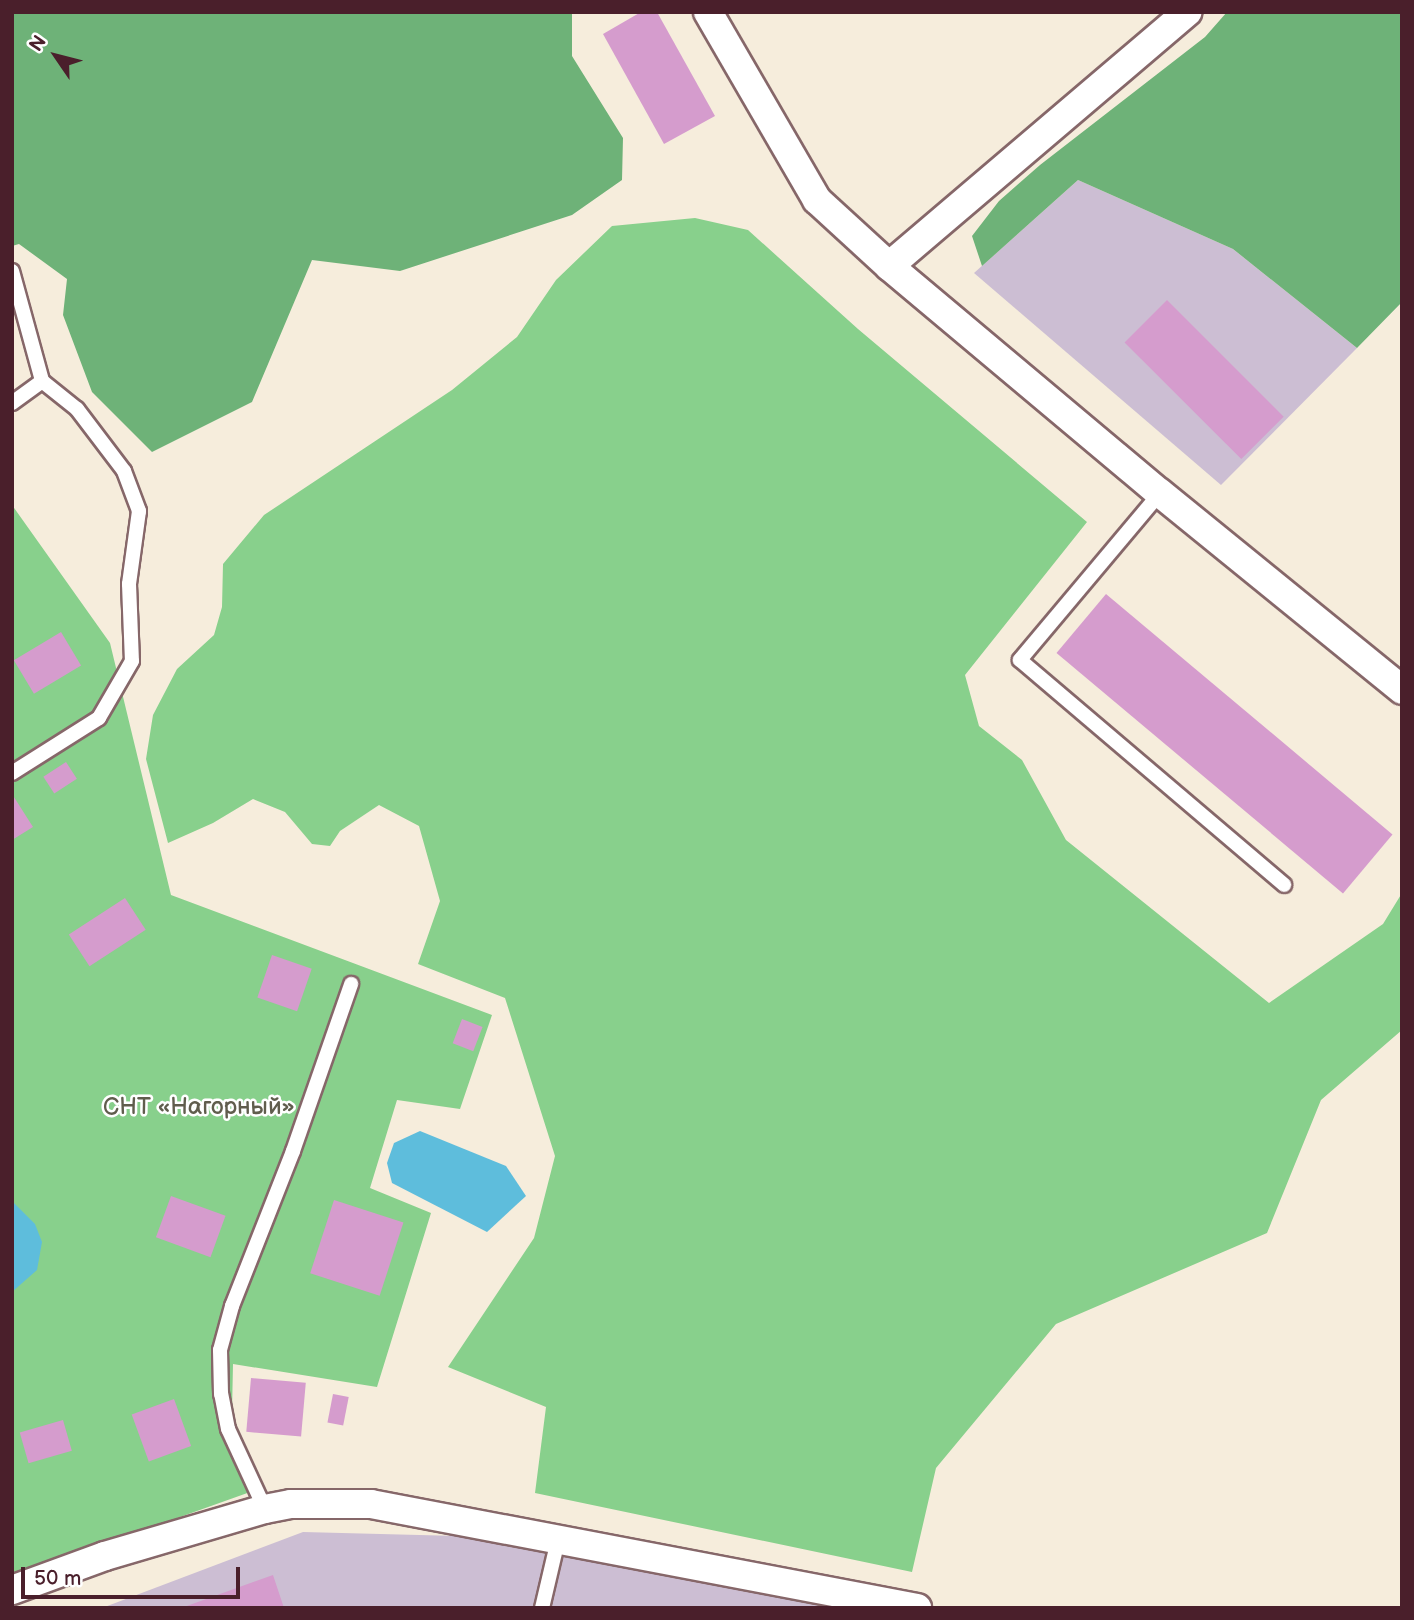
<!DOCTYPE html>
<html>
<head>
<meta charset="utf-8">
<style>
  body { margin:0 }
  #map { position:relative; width:1414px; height:1620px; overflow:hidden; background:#f6eddc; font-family:"Balsamiq Sans",sans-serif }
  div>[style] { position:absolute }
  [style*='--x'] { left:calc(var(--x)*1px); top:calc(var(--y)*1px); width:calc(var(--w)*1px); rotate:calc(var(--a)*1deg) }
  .industrial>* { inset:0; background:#ccbed3 }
  .green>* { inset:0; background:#88d08c }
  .forest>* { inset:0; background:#6eb278 }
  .water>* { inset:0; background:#5ebddc }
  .building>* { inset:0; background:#d59ccd; transform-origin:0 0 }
  .roads { filter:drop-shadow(2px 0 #866769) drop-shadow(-2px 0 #866769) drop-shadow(0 2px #866769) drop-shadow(0 -2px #866769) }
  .service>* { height:14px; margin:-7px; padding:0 7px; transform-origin:7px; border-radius:7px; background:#fff }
  .minor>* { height:28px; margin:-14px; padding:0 14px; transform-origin:14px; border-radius:14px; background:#fff }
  span { translate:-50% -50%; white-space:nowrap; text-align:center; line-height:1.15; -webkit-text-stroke:5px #fff; paint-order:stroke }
  .park-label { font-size:24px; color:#605d4d }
  .frame { position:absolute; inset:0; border:14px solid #4a1f2b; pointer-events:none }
  .north { position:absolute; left:21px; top:21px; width:70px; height:70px; -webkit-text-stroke:5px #fff; paint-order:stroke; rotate:305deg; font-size:19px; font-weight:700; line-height:28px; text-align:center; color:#4a1f2b }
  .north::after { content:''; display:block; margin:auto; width:24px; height:32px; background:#4a1f2b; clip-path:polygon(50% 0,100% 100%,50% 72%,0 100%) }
  .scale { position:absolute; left:21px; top:1567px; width:219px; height:32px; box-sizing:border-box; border:4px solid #4a1f2b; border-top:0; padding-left:9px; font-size:21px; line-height:24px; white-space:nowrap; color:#4a1f2b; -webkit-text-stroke:5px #fff; paint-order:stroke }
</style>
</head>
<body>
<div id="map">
  <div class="industrial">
    <div style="clip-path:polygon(1078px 180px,1233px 249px,1357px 348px,1221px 485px,974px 273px)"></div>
    <div style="clip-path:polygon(303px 1532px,458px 1536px,846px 1608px,102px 1608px)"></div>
  </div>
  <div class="green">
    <div style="clip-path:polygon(695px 218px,748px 230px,858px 329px,1087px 522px,965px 675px,979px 726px,1022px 760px,1066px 840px,1269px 1003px,1383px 924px,1402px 893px,1402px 1030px,1321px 1100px,1267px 1233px,1056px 1324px,936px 1468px,912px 1572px,535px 1493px,546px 1407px,448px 1367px,534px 1238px,555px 1156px,505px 998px,418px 964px,440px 901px,419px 826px,379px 805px,340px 831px,330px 846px,312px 844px,285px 812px,253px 799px,213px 823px,168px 843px,146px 759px,153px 715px,177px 669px,214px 635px,222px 607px,223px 564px,264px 515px,452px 390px,517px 337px,556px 280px,612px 226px)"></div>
    <div style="clip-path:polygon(12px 505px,110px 643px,171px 895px,492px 1015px,460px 1109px,397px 1100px,370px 1188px,431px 1213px,377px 1387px,233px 1364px,232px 1412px,253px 1491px,12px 1577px)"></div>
  </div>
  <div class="forest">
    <div style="clip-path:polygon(12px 12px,572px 12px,572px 56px,623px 138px,622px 180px,572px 215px,400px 271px,312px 260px,252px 402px,152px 452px,92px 392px,63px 315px,67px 279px,19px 244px,12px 246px)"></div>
    <div style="clip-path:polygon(1227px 12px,1402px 12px,1402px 302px,1357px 348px,1233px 249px,1078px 180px,982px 266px,972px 236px,999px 201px,1040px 165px,1205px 37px)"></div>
  </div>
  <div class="water">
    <div style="clip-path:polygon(420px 1131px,506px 1166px,526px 1196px,487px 1232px,392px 1183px,387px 1163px,394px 1143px)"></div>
    <div style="clip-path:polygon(12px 1201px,35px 1224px,42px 1242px,37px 1270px,12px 1292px)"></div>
  </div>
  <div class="building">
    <div style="clip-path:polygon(641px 12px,657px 12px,715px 116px,664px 144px,603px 34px)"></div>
    <div style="left:1167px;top:300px;width:165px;height:60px;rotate:45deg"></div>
    <div style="left:1106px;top:594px;width:374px;height:77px;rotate:40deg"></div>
    <div style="left:61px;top:632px;width:39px;height:55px;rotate:59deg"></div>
    <div style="left:66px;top:762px;width:20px;height:27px;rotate:57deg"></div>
    <div style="clip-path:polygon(12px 794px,33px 827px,12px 840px)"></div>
    <div style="left:125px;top:898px;width:38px;height:67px;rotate:57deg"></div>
    <div style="left:272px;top:955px;width:42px;height:45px;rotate:19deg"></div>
    <div style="left:462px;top:1019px;width:22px;height:26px;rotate:21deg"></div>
    <div style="left:171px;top:1196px;width:58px;height:44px;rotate:20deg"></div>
    <div style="left:334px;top:1200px;width:73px;height:77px;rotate:18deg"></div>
    <div style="left:251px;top:1378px;width:55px;height:54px;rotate:5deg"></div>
    <div style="left:333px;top:1394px;width:16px;height:29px;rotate:11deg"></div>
    <div style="left:174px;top:1399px;width:50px;height:45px;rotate:70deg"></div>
    <div style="left:63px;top:1420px;width:32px;height:45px;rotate:74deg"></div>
    <div style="clip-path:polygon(273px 1575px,284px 1608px,184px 1608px,184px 1607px)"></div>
  </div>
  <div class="roads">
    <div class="service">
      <div style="--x:12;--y:271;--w:114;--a:74.7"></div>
      <div style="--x:42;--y:381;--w:45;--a:38.7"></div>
      <div style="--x:77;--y:409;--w:78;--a:52.8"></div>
      <div style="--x:124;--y:471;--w:43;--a:69.4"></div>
      <div style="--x:139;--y:511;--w:74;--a:97.8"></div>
      <div style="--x:129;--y:584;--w:77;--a:87.8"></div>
      <div style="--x:132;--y:661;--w:66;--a:120.1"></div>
      <div style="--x:99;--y:718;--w:103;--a:147.7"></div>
      <div style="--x:12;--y:403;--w:37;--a:-36"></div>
      <div style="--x:1160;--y:493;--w:218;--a:130"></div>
      <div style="--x:1020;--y:660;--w:347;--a:40.4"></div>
      <div style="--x:265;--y:1509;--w:88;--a:-114.8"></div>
      <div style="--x:228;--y:1429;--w:36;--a:-101"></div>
      <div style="--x:221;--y:1394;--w:44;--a:-91.3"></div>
      <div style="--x:220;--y:1350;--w:46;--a:-74.7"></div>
      <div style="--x:232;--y:1306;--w:167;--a:-68.5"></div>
      <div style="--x:293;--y:1151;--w:177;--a:-70.8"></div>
      <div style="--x:542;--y:1608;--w:70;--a:-76.8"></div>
    </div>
    <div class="minor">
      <div style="--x:708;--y:12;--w:217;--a:59.9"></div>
      <div style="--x:817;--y:200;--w:98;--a:42.5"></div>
      <div style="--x:889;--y:266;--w:354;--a:40"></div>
      <div style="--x:1160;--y:493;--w:312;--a:39.1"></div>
      <div style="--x:889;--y:266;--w:392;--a:-40.4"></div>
      <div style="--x:12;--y:1590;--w:99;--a:-20.1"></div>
      <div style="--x:105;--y:1556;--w:167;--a:-16.4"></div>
      <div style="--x:265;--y:1509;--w:26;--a:-11"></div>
      <div style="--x:291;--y:1504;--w:80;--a:0"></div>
      <div style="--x:371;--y:1504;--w:556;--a:10.78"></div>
    </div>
  </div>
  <div class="park-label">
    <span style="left:199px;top:1107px">СНТ «Нагорный»</span>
  </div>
  <div class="frame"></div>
  <div class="north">N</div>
  <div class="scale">50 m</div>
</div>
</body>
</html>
